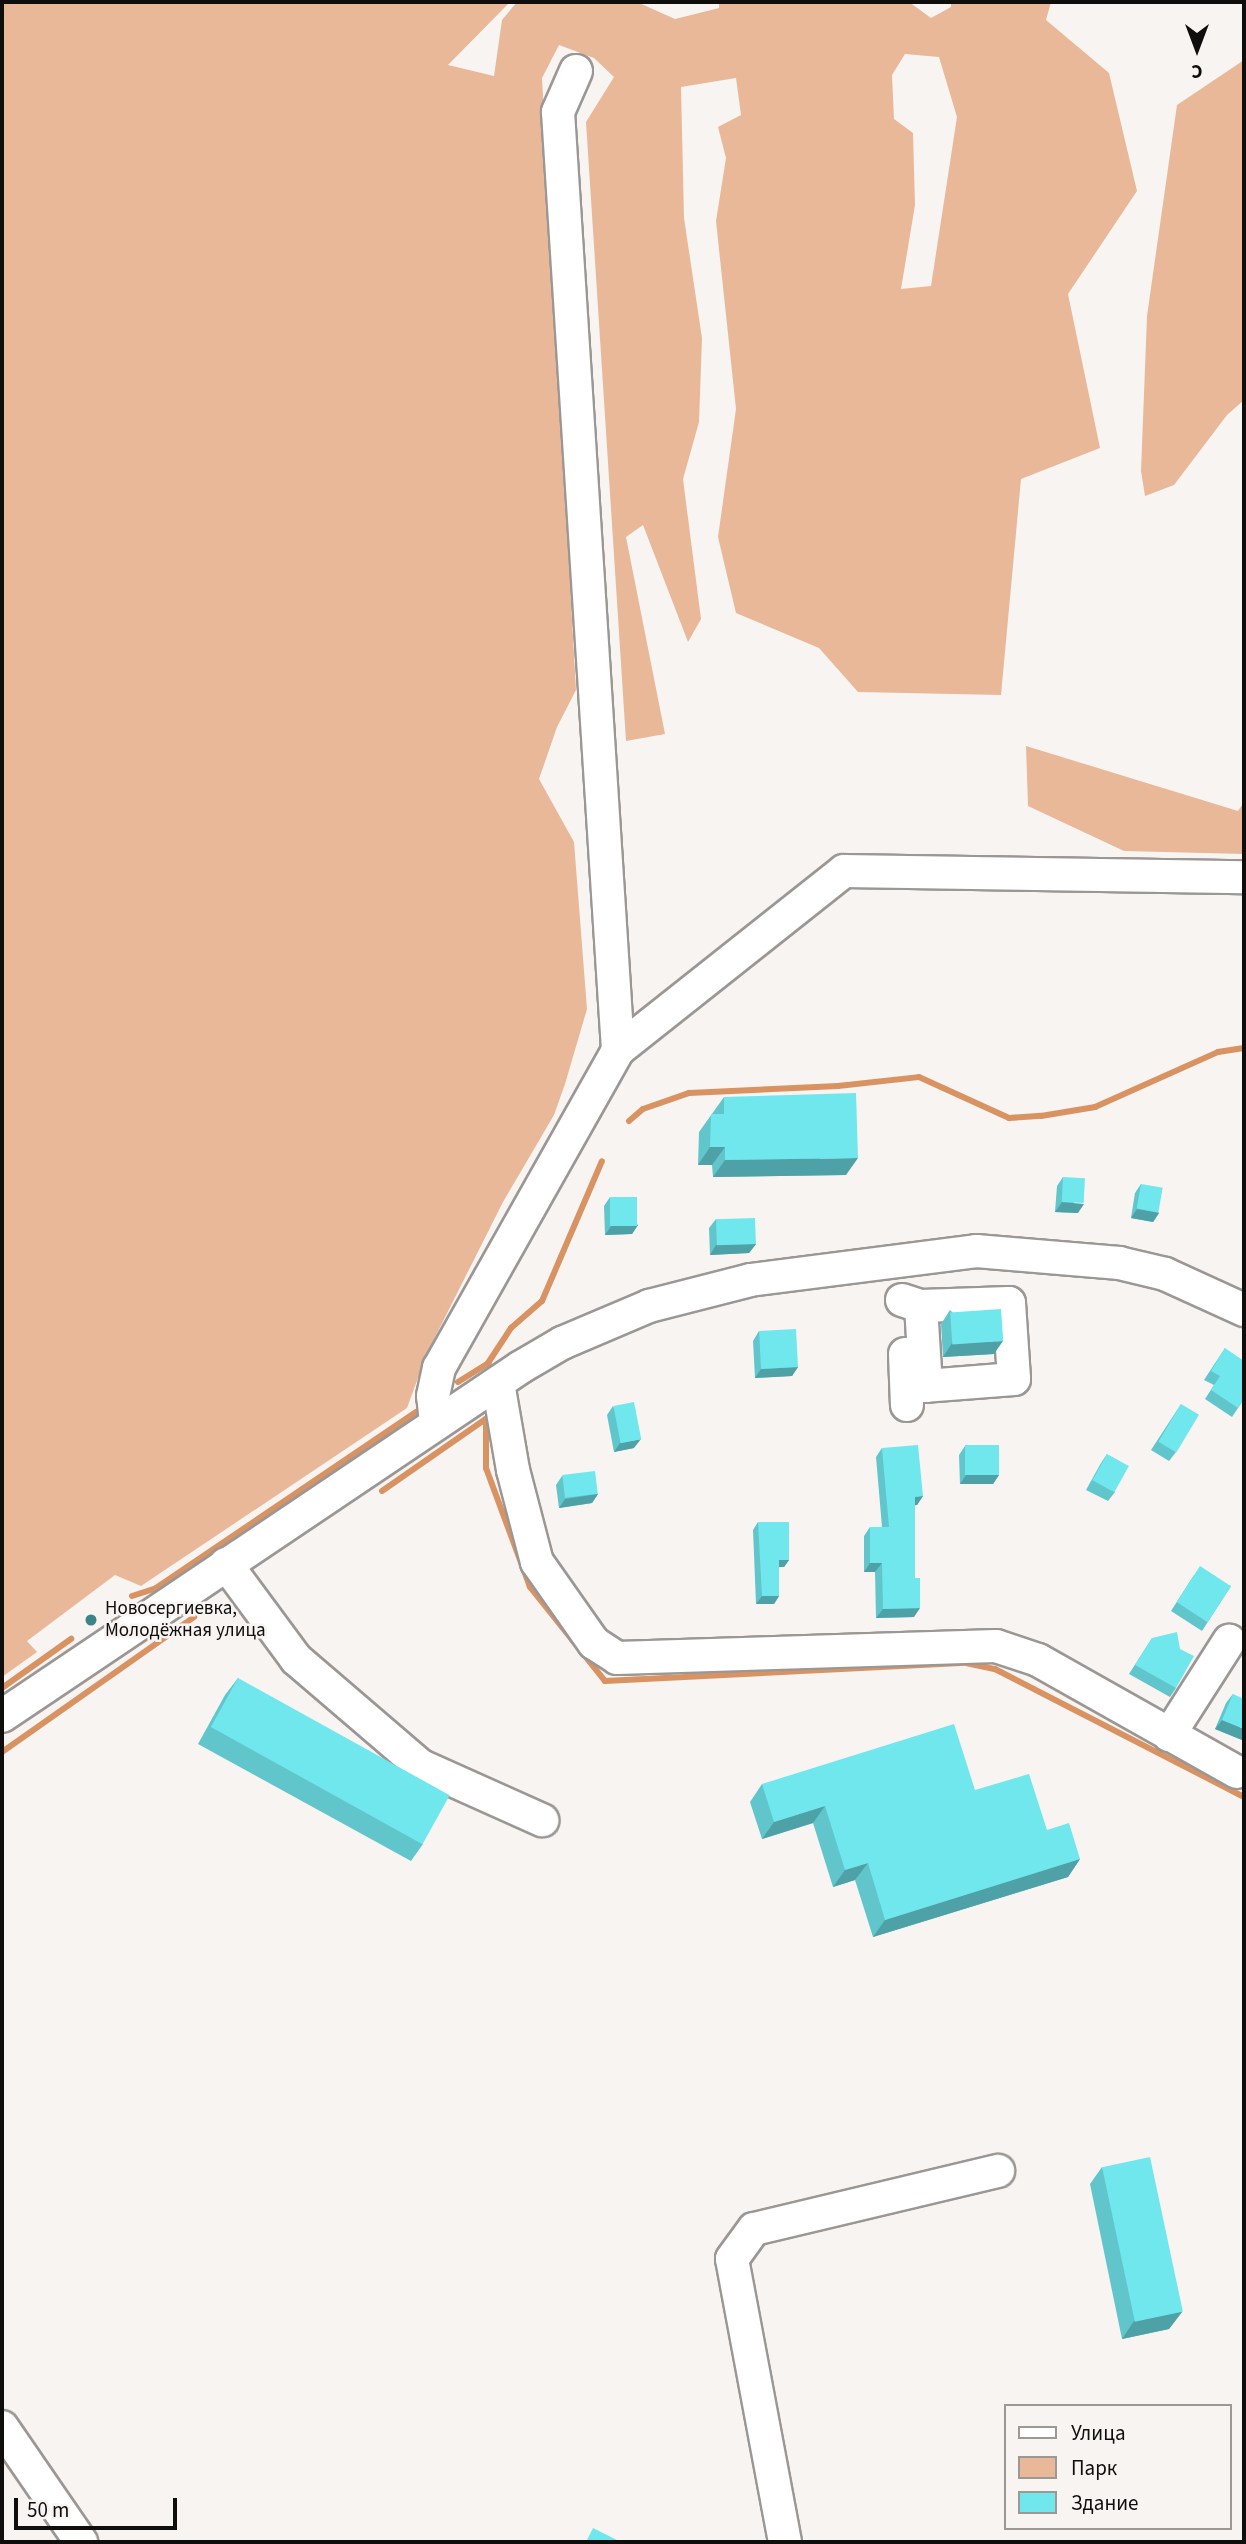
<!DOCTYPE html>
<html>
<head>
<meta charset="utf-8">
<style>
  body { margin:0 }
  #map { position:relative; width:1246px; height:2544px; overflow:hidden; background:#f8f4f2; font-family:"Source Sans 3",sans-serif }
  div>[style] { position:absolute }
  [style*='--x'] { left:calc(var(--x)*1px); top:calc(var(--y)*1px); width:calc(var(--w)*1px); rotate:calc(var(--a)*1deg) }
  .green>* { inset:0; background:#e8b898 }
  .stream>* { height:6px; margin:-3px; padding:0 3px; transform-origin:3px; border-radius:3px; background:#d99362 }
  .roads { filter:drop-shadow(2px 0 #9b9795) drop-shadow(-2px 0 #9b9795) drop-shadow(0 2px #9b9795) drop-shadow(0 -2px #9b9795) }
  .minor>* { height:32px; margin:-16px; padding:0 16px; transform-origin:16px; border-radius:16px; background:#fff }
  .wall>* { inset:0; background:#60c6cc }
  .shaded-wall>* { inset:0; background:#4ea1a6 }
  .building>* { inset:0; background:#70e6ed; transform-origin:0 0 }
  .dots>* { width:19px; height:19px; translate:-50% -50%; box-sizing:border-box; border:4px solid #f8f4f2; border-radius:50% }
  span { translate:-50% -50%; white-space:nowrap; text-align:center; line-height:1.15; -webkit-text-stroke:5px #f8f4f2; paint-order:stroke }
  .poi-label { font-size:19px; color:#0f0e0d }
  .left { translate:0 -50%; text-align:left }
  .frame { position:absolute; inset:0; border:4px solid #0f0e0d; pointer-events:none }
  .legend { position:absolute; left:1004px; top:2404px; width:228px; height:126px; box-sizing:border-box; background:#f8f4f2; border:2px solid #9b9896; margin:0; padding:9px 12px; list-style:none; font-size:21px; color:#0f0e0d }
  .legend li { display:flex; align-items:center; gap:14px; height:35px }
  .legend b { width:35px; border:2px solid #9b9896 }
  .north { position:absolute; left:1162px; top:14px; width:70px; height:70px; -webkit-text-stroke:5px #f8f4f2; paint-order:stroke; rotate:180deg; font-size:19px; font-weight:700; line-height:28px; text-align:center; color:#0f0e0d }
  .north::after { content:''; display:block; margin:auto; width:24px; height:32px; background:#0f0e0d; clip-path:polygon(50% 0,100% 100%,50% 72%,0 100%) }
  .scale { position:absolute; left:14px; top:2498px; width:163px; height:32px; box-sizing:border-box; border:4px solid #0f0e0d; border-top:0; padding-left:9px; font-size:21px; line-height:24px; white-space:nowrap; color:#0f0e0d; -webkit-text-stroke:5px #f8f4f2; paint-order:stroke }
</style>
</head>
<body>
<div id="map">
  <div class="green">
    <div style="clip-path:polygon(evenodd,2px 2px,510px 2px,448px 65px,494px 76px,502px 20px,517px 2px,637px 2px,675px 19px,719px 8px,719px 2px,909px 2px,931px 18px,951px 7px,951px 2px,1051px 2px,1046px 20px,1109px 73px,1137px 191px,1068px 294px,1100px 448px,1021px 479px,1001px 695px,858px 692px,819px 648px,736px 613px,718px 537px,736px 409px,716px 221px,726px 158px,718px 127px,741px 115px,736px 78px,681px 87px,684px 218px,702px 338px,699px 422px,683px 479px,701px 619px,688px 642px,643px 525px,626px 537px,665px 734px,626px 741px,586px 122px,614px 77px,594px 58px,559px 45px,542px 78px,576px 690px,557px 727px,539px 779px,574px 842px,587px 1009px,565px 1084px,554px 1115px,503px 1202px,427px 1353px,407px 1408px,141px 1586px,115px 1575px,27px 1641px,37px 1652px,2px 1677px,2px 2px,905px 54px,939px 57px,957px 117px,931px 286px,901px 289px,915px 205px,913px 133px,894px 119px,892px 75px,905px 54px)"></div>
    <div style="clip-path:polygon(1244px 60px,1244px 400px,1227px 415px,1174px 485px,1145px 496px,1141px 471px,1147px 316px,1177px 105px)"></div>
    <div style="clip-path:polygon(1026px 746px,1238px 811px,1244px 802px,1244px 854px,1124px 851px,1028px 806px)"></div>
  </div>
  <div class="stream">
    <div style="--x:629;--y:1121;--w:18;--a:-41"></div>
    <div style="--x:643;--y:1109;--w:49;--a:-19.2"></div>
    <div style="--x:689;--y:1093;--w:149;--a:-2.7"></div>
    <div style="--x:838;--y:1086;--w:81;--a:-6.3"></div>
    <div style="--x:919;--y:1077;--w:99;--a:24.5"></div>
    <div style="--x:1009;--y:1118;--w:32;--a:-4"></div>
    <div style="--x:1041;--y:1116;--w:55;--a:-9.5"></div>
    <div style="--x:1095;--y:1107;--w:135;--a:-24.1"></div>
    <div style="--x:1218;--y:1052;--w:26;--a:-9"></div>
    <div style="--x:458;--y:1382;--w:36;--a:-32"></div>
    <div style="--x:488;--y:1363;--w:42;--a:-56.7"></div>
    <div style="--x:511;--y:1328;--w:41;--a:-41.1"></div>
    <div style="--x:542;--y:1301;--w:152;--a:-66.8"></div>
    <div style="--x:486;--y:1419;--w:49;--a:90"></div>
    <div style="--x:486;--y:1468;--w:127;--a:69.7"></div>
    <div style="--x:530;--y:1587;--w:120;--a:51.4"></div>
    <div style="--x:605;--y:1681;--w:361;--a:-2.9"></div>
    <div style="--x:966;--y:1663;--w:30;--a:12"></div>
    <div style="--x:995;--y:1669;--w:280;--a:27.2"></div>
    <div style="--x:382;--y:1491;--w:128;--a:-34.8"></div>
    <div style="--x:132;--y:1596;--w:25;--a:-18"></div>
    <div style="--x:156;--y:1588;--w:314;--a:-34.1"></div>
    <div style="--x:2;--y:1688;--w:85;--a:-35.4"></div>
    <div style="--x:2;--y:1752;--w:235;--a:-35.1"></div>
  </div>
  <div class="roads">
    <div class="minor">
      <div style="--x:576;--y:71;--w:45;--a:113.7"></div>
      <div style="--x:558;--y:112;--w:940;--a:86.34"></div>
      <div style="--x:902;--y:1300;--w:20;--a:18"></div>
      <div style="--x:921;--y:1306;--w:88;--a:-2"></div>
      <div style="--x:1009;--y:1303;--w:76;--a:86.2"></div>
      <div style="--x:1014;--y:1379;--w:88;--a:175.5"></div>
      <div style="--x:926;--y:1386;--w:80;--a:-93.6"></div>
      <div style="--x:905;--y:1354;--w:51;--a:87.8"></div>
      <div style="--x:498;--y:1383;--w:88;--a:80.2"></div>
      <div style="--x:513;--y:1470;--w:95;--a:75.4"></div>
      <div style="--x:537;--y:1562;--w:99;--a:54.9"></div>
      <div style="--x:594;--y:1643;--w:27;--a:33"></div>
      <div style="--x:617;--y:1658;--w:379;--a:-1.8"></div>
      <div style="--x:996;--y:1646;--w:44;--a:18.4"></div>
      <div style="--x:1038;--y:1660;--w:228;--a:29.4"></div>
      <div style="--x:436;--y:1423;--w:27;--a:-96"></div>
      <div style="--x:433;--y:1396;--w:29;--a:-78"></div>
      <div style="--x:439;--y:1368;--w:365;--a:-60.6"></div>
      <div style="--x:618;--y:1050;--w:288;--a:-38.4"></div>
      <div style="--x:844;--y:871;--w:400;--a:0.9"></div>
      <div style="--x:226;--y:1564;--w:118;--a:53.6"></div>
      <div style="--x:296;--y:1659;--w:165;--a:40.6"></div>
      <div style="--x:421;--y:1766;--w:133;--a:24.1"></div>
      <div style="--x:2;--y:1716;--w:625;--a:-33.92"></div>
      <div style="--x:521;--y:1367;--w:48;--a:-30.3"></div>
      <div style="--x:562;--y:1343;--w:95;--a:-23"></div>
      <div style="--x:649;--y:1306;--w:104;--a:-14.4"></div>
      <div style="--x:750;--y:1280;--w:228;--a:-7.3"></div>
      <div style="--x:976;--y:1251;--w:144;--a:4.8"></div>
      <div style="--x:1119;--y:1263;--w:47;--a:13.4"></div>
      <div style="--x:1165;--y:1274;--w:87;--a:24.5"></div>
      <div style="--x:1169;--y:1735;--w:112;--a:-57.4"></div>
      <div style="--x:2;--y:2427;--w:140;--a:55.5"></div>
      <div style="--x:785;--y:2542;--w:288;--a:-100.6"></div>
      <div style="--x:732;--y:2259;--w:37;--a:-54"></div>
      <div style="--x:754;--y:2229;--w:251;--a:-13.4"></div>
    </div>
  </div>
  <div class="wall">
    <div style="clip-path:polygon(724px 1097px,846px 1175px,713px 1177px,712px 1165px,698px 1165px,699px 1132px)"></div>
    <div style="clip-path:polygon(1063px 1177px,1078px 1213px,1055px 1212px,1057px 1186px)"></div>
    <div style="clip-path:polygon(1141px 1184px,1159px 1213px,1153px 1222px,1131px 1218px,1135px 1193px)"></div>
    <div style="clip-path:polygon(610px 1197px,638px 1225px,632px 1234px,605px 1235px,604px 1206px)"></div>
    <div style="clip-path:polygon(716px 1219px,756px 1244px,749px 1253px,710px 1255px,709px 1228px)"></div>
    <div style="clip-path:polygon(950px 1310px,994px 1354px,943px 1357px,941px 1324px)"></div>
    <div style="clip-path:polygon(759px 1331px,798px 1367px,792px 1376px,755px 1378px,753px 1341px)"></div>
    <div style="clip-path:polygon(1225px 1348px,1244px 1399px,1232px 1417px,1205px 1399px,1214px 1385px,1204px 1380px)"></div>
    <div style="clip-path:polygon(1181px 1404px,1176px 1452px,1169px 1461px,1151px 1450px)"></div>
    <div style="clip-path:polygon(613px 1406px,634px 1448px,614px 1452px,607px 1415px)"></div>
    <div style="clip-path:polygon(965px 1446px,999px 1475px,993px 1484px,960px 1484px,959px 1455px)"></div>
    <div style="clip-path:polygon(882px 1448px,923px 1496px,917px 1505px,915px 1505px,914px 1617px,876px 1618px,875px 1572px,864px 1572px,864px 1536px,870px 1527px,882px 1527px,876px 1457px)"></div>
    <div style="clip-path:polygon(1107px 1454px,1115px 1492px,1108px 1501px,1086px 1490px,1101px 1463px)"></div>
    <div style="clip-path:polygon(562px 1476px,598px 1494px,592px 1503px,559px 1508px,556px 1485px)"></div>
    <div style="clip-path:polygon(758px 1522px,789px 1560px,784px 1567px,779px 1567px,779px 1596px,774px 1604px,756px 1604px,753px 1530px)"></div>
    <div style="clip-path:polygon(1194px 1575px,1231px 1586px,1202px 1631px,1171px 1611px)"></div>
    <div style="clip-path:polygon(1152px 1638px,1176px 1688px,1170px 1697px,1129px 1674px)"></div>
    <div style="clip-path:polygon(238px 1678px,423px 1844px,411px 1861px,198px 1744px,225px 1695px)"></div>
    <div style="clip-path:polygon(1233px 1694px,1242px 1740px,1215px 1729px,1226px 1703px)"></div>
    <div style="clip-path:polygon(762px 1784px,975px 1790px,1047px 1830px,1080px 1859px,1068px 1877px,873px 1937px,855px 1880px,833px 1887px,813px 1823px,762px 1839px,750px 1802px)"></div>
    <div style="clip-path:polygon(1102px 2167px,1182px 2312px,1169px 2329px,1122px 2339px,1090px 2184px)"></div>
  </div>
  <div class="shaded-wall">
    <div style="clip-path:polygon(710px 1147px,725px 1147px,712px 1165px,698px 1165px)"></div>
    <div style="clip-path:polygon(858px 1158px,846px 1175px,713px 1177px,725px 1160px)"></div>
    <div style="clip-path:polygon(1062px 1202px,1084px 1204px,1078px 1213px,1055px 1212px)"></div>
    <div style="clip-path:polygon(1137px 1209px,1159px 1213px,1153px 1222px,1131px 1218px)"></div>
    <div style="clip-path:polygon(638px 1225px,632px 1234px,605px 1235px,611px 1226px)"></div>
    <div style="clip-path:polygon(756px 1244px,749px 1253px,710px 1255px,716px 1245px)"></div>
    <div style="clip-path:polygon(1003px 1341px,994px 1354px,943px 1357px,952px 1343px)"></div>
    <div style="clip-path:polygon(798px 1367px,792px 1376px,755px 1378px,761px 1369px)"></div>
    <div style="clip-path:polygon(641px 1439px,634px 1448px,614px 1452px,620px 1443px)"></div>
    <div style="clip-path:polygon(966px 1475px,999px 1475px,993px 1484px,960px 1484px)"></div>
    <div style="clip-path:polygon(598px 1494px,592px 1503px,559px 1508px,565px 1499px)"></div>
    <div style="clip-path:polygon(923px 1496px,917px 1505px,909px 1506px,915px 1497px)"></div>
    <div style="clip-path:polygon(779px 1560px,789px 1560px,784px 1567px,773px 1567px)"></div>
    <div style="clip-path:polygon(870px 1563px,882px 1563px,875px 1572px,864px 1572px)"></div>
    <div style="clip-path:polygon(762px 1596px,779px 1596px,774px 1604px,756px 1604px)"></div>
    <div style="clip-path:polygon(920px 1608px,914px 1617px,876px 1618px,883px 1609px)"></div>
    <div style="clip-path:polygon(1222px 1720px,1244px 1729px,1244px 1738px,1242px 1740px,1215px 1729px)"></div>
    <div style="clip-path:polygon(825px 1806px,813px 1823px,762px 1839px,774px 1822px)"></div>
    <div style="clip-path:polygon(1080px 1859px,1068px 1877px,873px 1937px,885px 1920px)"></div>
    <div style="clip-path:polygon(868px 1863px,855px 1880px,833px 1887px,845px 1870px)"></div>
    <div style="clip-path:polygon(1182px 2312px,1169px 2329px,1122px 2339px,1134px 2321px)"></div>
  </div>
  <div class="building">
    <div style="clip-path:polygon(856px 1093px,858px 1158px,725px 1160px,725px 1147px,710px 1147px,711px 1114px,724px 1114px,724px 1097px)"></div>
    <div style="left:1063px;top:1177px;width:22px;height:25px;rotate:3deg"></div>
    <div style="left:1141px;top:1184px;width:22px;height:25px;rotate:10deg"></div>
    <div style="left:610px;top:1197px;width:27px;height:29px"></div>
    <div style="left:755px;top:1218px;width:26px;height:39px;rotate:88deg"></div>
    <div style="left:1001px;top:1309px;width:32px;height:51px;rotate:86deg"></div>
    <div style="left:796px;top:1329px;width:38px;height:37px;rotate:87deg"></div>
    <div style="clip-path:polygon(1225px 1348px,1244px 1361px,1244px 1399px,1238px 1408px,1211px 1390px,1220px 1376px,1211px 1371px)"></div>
    <div style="left:634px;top:1402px;width:38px;height:21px;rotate:79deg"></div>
    <div style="left:1181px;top:1404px;width:21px;height:44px;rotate:31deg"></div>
    <div style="clip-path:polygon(918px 1445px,923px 1496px,915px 1497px,915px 1578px,920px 1578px,920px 1608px,883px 1609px,882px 1563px,870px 1563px,870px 1527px,889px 1527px,882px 1448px)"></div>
    <div style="left:999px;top:1445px;width:30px;height:34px;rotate:90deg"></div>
    <div style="left:1107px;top:1454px;width:25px;height:30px;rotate:29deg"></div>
    <div style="left:595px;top:1471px;width:23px;height:33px;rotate:83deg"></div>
    <div style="clip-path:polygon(758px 1522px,789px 1522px,789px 1560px,779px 1560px,779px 1596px,762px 1596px)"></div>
    <div style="left:1200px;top:1566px;width:37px;height:43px;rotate:33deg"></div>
    <div style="clip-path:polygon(1177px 1632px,1180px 1649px,1194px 1656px,1176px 1688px,1135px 1665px,1152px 1638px)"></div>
    <div style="left:238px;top:1678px;width:242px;height:56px;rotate:29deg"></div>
    <div style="clip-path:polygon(1233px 1694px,1244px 1699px,1244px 1729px,1222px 1720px)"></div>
    <div style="clip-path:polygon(954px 1724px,975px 1790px,1029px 1774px,1047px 1830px,1069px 1823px,1080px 1859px,885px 1920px,868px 1863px,845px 1870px,825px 1806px,774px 1822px,762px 1784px)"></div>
    <div style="left:1150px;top:2157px;width:158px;height:49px;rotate:78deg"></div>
    <div style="clip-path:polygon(593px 2528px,621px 2542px,586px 2542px)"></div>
  </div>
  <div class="dots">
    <div style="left:91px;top:1620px;background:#3b8488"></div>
  </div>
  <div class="poi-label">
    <span class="left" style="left:105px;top:1620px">Новосергиевка,<br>Молодёжная улица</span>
  </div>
  <div class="frame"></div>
  <ul class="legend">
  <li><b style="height:9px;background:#fff"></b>Улица</li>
  <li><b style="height:19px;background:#e8b898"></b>Парк</li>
  <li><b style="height:19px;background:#70e6ed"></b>Здание</li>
  </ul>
  <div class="north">С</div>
  <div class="scale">50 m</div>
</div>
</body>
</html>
